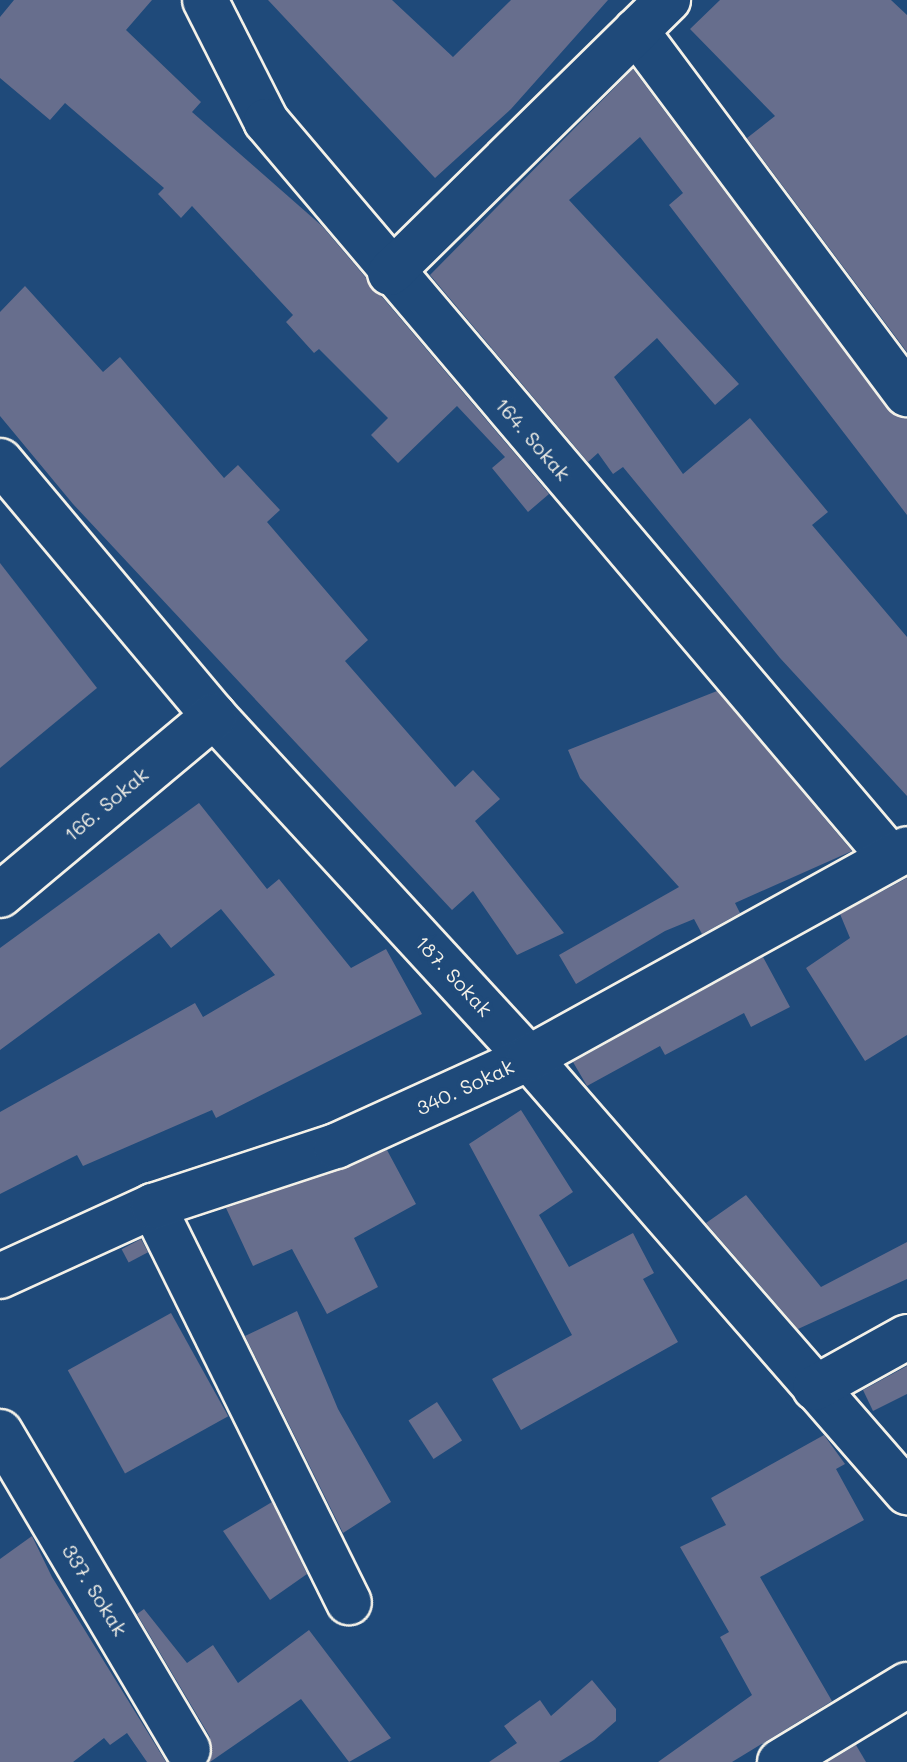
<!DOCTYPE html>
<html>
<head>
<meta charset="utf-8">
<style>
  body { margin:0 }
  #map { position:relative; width:907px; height:1762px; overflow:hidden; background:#1f4a7a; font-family:Mali,sans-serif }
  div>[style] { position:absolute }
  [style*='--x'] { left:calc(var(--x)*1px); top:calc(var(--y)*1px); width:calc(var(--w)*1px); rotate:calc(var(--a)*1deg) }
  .building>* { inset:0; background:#676e8d; transform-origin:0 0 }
  .roads { filter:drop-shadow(2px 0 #f4f1e8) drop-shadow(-2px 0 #f4f1e8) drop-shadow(0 2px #f4f1e8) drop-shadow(0 -2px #f4f1e8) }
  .street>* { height:44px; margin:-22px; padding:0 22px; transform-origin:22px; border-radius:22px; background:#1f4a7a }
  span { translate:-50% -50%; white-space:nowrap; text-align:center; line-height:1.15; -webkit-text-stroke:8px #1f4a7a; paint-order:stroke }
  .street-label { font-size:20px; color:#f4f1e8 }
</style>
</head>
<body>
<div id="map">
  <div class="building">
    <div style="clip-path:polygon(14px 0,152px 0,126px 30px,201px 102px,192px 112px,322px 226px,549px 494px,528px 512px,492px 468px,505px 457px,457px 406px,398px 463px,371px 435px,388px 418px,319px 349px,314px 353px,286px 322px,293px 315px,192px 206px,181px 218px,158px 194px,164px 188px,65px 103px,50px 120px,0 78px,0 17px)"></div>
    <div style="clip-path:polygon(268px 0,392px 0,453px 57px,511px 0,608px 0,511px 109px,435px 178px)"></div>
    <div style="clip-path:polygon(720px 0,891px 0,907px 15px,907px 352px,747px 138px,775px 116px,690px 29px)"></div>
    <div style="clip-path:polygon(633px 69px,887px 409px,907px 418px,907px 515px,669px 205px,683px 193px,640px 137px,569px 200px,739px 384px,715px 405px,657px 338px,614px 377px,683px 474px,750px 418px,828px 512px,812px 525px,907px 637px,907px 796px,780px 658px,623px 467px,613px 474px,598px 453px,588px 462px,430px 275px)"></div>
    <div style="clip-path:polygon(25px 286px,103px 372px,120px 357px,224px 478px,238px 465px,280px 510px,267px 522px,368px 640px,345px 661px,455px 787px,473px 770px,500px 799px,475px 821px,564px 933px,517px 955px,473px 891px,452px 910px,73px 504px,0 416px,0 312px)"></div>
    <div style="clip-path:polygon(0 563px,97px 688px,0 768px)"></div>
    <div style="clip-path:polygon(717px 691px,852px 851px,735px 903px,740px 913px,702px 934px,694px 919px,665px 931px,576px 984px,559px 955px,679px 887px,580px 778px,568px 750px)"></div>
    <div style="clip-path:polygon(199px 803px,267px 889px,279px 879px,351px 968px,386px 949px,422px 1014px,216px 1118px,212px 1110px,83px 1166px,77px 1155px,0 1194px,0 1112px,195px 1003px,203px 1017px,275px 975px,221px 909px,171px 948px,159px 933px,0 1050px,0 948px)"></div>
    <div style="clip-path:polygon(907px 878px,907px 1035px,865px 1061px,806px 968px,850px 938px,840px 914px)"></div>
    <div style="clip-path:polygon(763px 957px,790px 1007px,751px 1027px,744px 1013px,665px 1055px,660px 1046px,587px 1086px,573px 1062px)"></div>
    <div style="clip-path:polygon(521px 1110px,573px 1192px,539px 1215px,569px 1267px,633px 1233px,654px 1273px,643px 1279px,678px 1342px,521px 1430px,492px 1379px,572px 1335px,469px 1144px)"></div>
    <div style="clip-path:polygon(387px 1150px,416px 1204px,354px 1238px,378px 1287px,327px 1314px,292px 1249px,253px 1266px,226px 1208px)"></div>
    <div style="clip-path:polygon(746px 1195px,821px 1287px,907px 1242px,907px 1279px,798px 1329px,706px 1223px)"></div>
    <div style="left:141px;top:1239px;width:15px;height:22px;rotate:62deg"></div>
    <div style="clip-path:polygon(297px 1311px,338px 1409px,391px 1502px,343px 1533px,245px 1336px)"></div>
    <div style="left:171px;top:1313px;width:118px;height:118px;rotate:61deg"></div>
    <div style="clip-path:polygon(907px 1366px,907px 1394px,873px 1411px,863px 1390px)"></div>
    <div style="left:437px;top:1402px;width:46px;height:34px;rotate:57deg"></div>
    <div style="clip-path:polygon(824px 1435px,845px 1464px,836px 1469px,864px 1520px,760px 1577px,832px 1701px,732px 1762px,658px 1762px,752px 1695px,720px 1637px,729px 1632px,680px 1547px,726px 1525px,711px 1498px)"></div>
    <div style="clip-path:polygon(272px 1502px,307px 1574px,270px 1600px,223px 1531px)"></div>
    <div style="clip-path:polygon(32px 1536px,52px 1577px,166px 1762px,147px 1762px,127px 1733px,110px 1745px,104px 1738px,73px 1762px,0 1762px,0 1559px)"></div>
    <div style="clip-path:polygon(144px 1609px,187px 1663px,213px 1645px,238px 1683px,309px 1630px,391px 1738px,349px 1762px,301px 1699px,210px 1762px,210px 1737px,137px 1614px)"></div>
    <div style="clip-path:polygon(592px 1680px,616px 1709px,616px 1721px,594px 1740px,559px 1762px,489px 1762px,517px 1743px,504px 1726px,540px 1700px,551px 1716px)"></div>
    <div style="clip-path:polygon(856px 1745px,866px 1762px,828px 1762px)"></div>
  </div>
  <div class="roads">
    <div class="street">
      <div style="--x:205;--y:0;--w:136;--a:63.2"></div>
      <div style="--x:266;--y:121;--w:965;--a:49.71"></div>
      <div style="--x:636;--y:31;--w:453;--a:53.3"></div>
      <div style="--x:390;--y:273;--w:390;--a:-44.5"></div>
      <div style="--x:0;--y:461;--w:333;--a:50"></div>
      <div style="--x:214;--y:716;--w:465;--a:47.4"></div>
      <div style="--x:529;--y:1058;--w:576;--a:48.95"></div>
      <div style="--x:0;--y:895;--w:279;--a:-39.9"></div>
      <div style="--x:153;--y:1206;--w:442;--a:63.7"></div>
      <div style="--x:0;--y:1276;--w:168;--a:-24.6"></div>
      <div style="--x:153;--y:1206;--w:193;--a:-18.2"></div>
      <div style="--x:336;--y:1146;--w:212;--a:-24.5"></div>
      <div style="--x:529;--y:1058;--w:432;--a:-28.9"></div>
      <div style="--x:815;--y:1388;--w:105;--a:-29"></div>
      <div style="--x:0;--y:1432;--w:369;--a:59.4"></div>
      <div style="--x:780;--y:1762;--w:149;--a:-31.2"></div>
    </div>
  </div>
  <div class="street-label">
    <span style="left:533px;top:439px;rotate:49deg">164. Sokak</span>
    <span style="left:106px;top:804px;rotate:-40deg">166. Sokak</span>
    <span style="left:454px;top:976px;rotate:47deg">187. Sokak</span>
    <span style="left:465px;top:1087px;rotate:-25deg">340. Sokak</span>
    <span style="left:95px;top:1590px;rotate:58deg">337. Sokak</span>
  </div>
</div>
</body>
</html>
